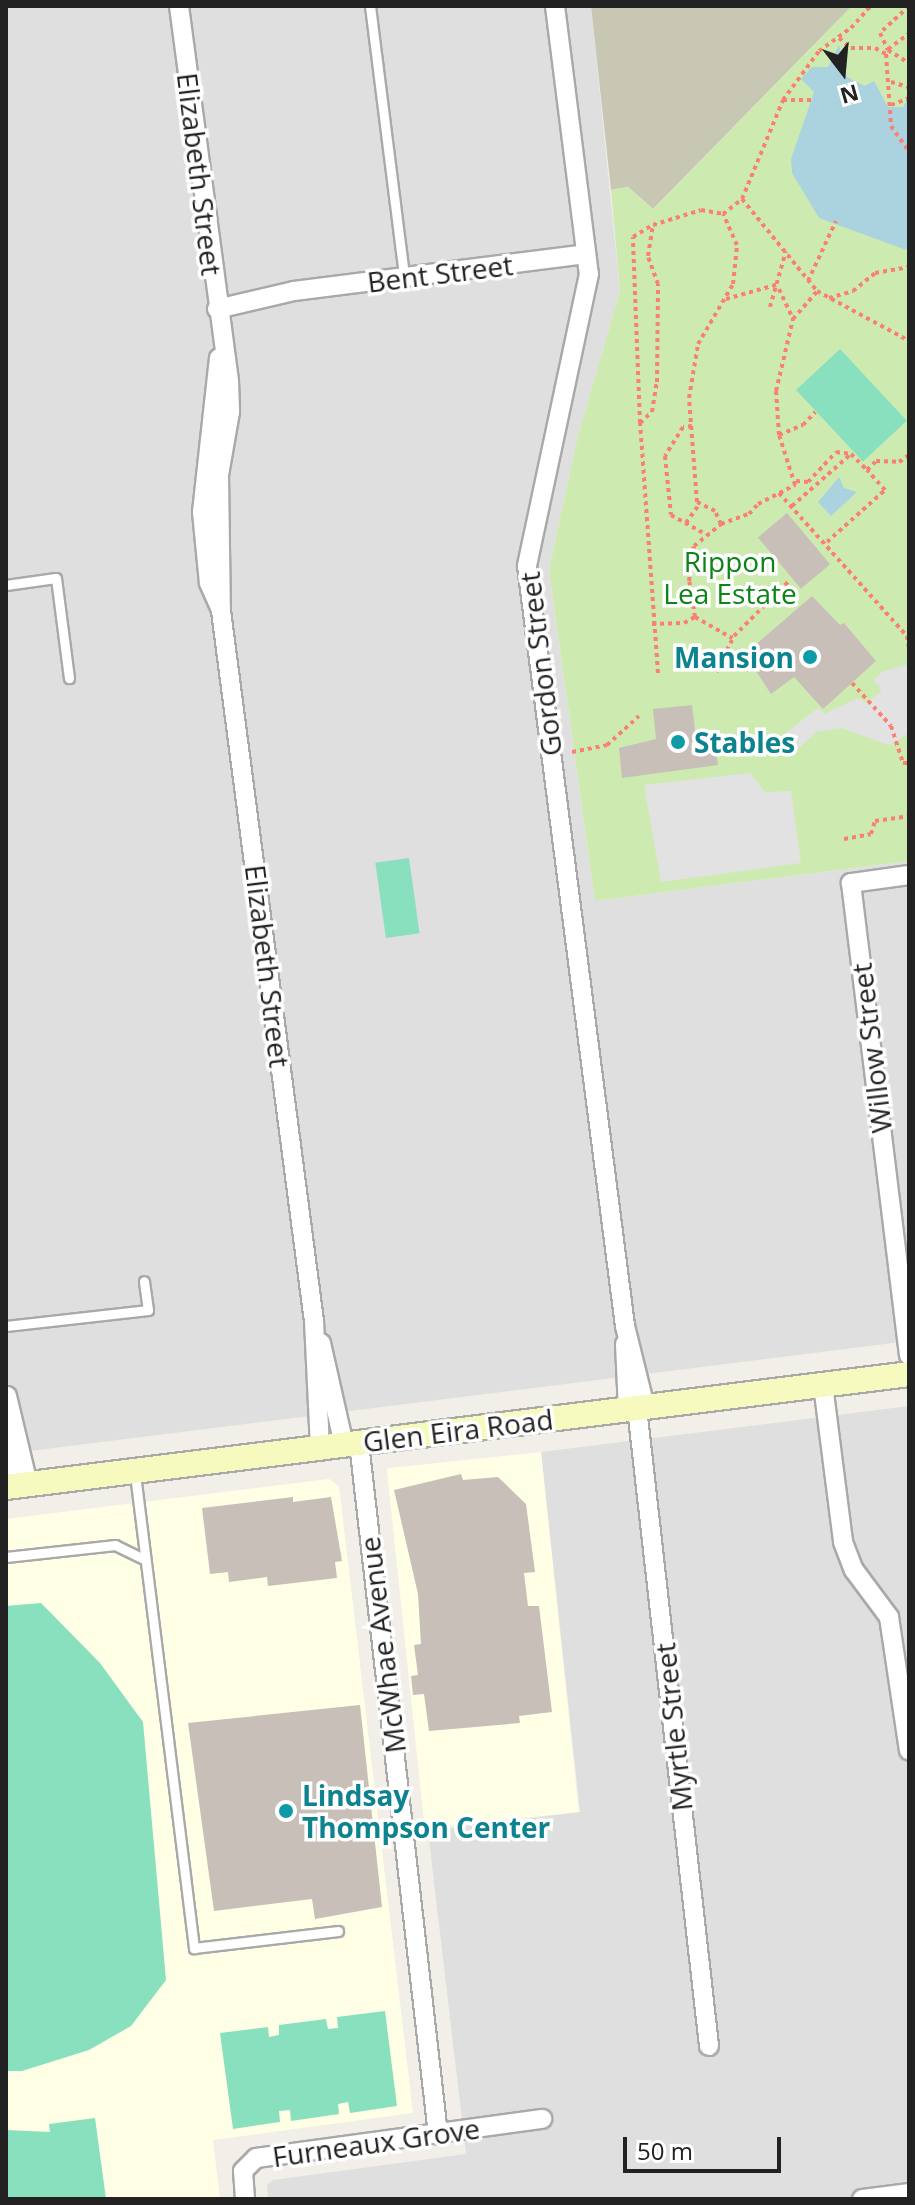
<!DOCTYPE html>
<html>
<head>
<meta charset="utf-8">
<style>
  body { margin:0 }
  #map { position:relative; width:915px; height:2205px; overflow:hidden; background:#f2efe9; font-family:"Open Sans",sans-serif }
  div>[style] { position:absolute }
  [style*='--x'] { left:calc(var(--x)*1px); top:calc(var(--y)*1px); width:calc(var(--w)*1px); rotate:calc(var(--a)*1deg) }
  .residential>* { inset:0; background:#e0dfdf }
  .education>* { inset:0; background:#ffffe5; transform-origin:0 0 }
  .construction>* { inset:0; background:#c7c7b4 }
  .grass>* { inset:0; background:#cdebb0 }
  .pitch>* { inset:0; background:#88e0be; transform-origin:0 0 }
  .parking>* { inset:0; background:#e2e2e2 }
  .water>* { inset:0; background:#aad3df }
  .building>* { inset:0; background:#c7bfb8; transform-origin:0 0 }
  .path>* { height:4px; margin-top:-2px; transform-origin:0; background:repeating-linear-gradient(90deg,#fa8072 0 4px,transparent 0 8px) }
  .roads { filter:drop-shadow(2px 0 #a9a9a9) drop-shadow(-2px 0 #a9a9a9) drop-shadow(0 2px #a9a9a9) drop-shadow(0 -2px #a9a9a9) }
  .lane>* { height:9px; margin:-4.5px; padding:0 4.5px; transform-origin:4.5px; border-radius:4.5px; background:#fff }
  .street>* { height:18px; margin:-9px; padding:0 9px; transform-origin:9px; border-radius:9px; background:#fff }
  .secondary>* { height:24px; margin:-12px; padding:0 12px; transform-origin:12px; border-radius:12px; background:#f7fabf }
  .dots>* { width:22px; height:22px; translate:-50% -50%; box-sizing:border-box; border:4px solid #fff; border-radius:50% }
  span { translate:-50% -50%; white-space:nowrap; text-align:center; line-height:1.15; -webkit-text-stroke:7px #fff; paint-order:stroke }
  .street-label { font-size:28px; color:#222 }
  .park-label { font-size:28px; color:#0c8416 }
  .culture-label { font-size:28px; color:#0d838f; font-weight:700 }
  .right { translate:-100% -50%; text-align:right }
  .left { translate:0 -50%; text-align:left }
  .frame { position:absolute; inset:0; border:8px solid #222; pointer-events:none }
  .north { position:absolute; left:803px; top:32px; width:80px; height:80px; -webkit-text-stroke:6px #fff; paint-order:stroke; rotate:164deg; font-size:22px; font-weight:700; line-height:32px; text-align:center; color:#222 }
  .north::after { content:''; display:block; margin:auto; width:28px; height:36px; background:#222; clip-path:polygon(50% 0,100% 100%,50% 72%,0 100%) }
  .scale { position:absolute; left:623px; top:2137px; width:158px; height:36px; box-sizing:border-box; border:4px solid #222; border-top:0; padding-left:10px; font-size:24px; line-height:28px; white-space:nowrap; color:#222; -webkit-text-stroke:6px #fff; paint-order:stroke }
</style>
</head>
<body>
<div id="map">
  <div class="residential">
    <div style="clip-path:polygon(6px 6px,591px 6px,620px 290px,577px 439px,549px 570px,595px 901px,909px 861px,909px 1341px,6px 1454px)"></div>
    <div style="clip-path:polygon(909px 1406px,909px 2199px,268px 2199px,267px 2185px,273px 2180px,466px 2154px,428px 1831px,580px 1812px,541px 1452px)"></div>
  </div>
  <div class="education">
    <div style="left:541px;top:1452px;width:362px;height:155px;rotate:84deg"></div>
    <div style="clip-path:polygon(329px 1479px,339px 1486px,413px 2113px,213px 2140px,220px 2199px,6px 2199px,6px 1519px)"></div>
  </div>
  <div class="construction">
    <div style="clip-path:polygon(591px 6px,852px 6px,653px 209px,628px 187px,611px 190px)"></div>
  </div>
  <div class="grass">
    <div style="clip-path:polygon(852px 6px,909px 6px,909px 861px,595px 901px,549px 570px,577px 439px,620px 290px,611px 190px,628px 187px,653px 209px)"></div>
  </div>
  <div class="pitch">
    <div style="left:840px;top:349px;width:98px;height:60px;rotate:47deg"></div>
    <div style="left:409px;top:858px;width:76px;height:34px;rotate:82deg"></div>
    <div style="clip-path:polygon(41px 1603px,100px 1663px,143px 1722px,166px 1980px,131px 2026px,89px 2050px,22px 2071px,6px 2071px,6px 1606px)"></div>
    <div style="clip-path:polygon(385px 2011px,397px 2106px,350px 2113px,348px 2102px,338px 2104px,339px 2114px,291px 2121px,290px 2110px,279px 2111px,280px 2122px,233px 2129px,220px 2033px,268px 2027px,269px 2037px,279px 2035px,279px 2025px,326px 2019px,328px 2029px,338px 2028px,337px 2017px)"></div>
    <div style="clip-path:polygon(95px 2118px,106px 2199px,6px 2199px,6px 2130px,50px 2132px,49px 2124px)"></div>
  </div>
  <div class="parking">
    <div style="clip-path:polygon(909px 664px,909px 732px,900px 739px,888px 745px,842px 728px,828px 730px,816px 732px,798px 749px,783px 735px,818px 708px,824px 714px,858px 698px,866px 703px,882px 691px,874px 680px,882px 672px)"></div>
    <div style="clip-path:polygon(750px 773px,765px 792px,791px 791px,801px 863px,661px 882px,644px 785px)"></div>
  </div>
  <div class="water">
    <div style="clip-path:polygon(839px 45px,847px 77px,865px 86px,874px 81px,888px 107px,903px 107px,909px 96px,909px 251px,819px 218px,792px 173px,791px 159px,814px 92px,801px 79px,812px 67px,828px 67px)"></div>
    <div style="clip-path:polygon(839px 477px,844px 488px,857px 492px,831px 516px,818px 502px)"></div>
  </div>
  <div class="building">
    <div style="left:787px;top:513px;width:67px;height:38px;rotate:50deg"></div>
    <div style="clip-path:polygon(812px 596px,840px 625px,844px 623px,876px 661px,823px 709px,794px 677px,771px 694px,745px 654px)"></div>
    <div style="clip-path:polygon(692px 705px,696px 738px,714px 735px,718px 765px,622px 778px,619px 748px,656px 739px,653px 709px)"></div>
    <div style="clip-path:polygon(461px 1474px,463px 1480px,498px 1477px,526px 1504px,535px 1572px,524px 1573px,528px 1606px,539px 1606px,552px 1712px,519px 1716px,520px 1723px,429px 1731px,424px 1694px,413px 1695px,411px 1676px,418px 1675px,414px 1645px,421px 1644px,418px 1594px,394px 1490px)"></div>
    <div style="clip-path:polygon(293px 1497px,293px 1502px,331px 1497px,342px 1561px,335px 1562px,337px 1578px,268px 1586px,267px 1577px,229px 1582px,228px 1572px,210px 1574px,202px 1508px)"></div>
    <div style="clip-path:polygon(360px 1705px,382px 1907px,315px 1919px,312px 1899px,214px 1911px,188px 1723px)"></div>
  </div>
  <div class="path">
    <div style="--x:909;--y:6;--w:40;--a:137"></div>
    <div style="--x:880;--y:33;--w:19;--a:65"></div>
    <div style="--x:888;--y:50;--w:25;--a:32"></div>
    <div style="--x:839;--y:38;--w:16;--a:40"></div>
    <div style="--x:851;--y:48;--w:24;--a:0"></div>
    <div style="--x:875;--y:48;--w:13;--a:29"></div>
    <div style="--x:886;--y:54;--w:72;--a:86"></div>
    <div style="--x:891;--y:126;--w:32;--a:55"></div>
    <div style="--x:888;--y:49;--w:26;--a:-36"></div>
    <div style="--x:891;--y:82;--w:19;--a:16"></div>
    <div style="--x:783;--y:100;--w:29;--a:0"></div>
    <div style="--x:891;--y:105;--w:19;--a:-21"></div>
    <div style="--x:742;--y:199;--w:107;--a:-67.5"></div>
    <div style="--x:783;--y:100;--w:61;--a:-53.7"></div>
    <div style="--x:819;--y:51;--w:39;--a:-36"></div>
    <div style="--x:851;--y:28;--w:30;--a:-48"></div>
    <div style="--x:808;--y:281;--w:66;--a:-65"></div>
    <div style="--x:779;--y:289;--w:33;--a:65"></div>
    <div style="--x:829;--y:298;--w:25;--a:-16"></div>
    <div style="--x:853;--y:291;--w:28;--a:-39"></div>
    <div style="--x:875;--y:273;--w:35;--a:-10"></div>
    <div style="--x:726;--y:299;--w:55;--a:-15.8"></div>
    <div style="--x:770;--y:307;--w:58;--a:-74.1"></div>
    <div style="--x:640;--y:423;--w:186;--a:-92.2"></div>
    <div style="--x:633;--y:237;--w:22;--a:-32"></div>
    <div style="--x:692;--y:426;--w:9;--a:174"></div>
    <div style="--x:683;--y:427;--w:34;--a:122"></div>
    <div style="--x:665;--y:456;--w:59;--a:84.2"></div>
    <div style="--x:671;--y:515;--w:37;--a:29"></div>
    <div style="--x:779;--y:435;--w:26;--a:-23"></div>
    <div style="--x:803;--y:425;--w:18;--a:-47"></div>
    <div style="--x:796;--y:481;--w:12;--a:5"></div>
    <div style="--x:808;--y:482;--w:41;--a:-47"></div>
    <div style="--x:836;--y:452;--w:15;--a:8"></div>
    <div style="--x:779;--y:493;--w:192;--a:48.2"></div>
    <div style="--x:907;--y:636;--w:13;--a:81"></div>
    <div style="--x:792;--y:506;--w:79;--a:-41.4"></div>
    <div style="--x:851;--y:454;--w:23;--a:45"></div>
    <div style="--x:686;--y:523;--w:21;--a:-55"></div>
    <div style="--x:721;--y:524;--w:30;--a:-20"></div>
    <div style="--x:749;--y:514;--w:13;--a:-48"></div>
    <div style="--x:758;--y:504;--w:42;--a:-27.2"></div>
    <div style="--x:795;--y:485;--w:52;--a:-107.7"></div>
    <div style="--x:779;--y:435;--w:44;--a:-93.9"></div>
    <div style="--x:776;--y:391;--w:74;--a:-76.7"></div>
    <div style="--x:793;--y:319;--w:37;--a:-49"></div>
    <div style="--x:827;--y:542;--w:78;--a:-41.9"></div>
    <div style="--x:885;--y:490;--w:27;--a:-132"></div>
    <div style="--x:867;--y:470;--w:13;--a:-45"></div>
    <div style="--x:876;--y:461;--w:23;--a:2"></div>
    <div style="--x:899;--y:462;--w:12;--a:-35"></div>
    <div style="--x:695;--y:617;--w:43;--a:29.6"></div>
    <div style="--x:652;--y:624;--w:32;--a:-2"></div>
    <div style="--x:684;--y:623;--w:13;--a:-29"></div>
    <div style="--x:695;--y:617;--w:36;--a:-99"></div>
    <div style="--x:689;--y:581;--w:35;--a:-82"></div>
    <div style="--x:694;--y:546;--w:35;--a:-39"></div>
    <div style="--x:721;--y:524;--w:14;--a:-115"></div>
    <div style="--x:715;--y:511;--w:20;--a:-153"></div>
    <div style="--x:697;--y:502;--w:104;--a:-94.4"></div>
    <div style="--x:689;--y:398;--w:55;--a:-80.5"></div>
    <div style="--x:698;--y:344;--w:69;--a:-59.7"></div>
    <div style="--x:733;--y:284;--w:39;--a:-84"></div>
    <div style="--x:737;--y:245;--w:34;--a:-114"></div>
    <div style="--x:716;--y:672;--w:40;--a:-63.4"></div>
    <div style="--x:734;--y:636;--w:78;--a:-45"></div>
    <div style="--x:658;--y:673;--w:251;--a:-94.1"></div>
    <div style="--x:640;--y:423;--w:16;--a:-43"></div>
    <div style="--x:652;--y:412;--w:30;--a:-81"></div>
    <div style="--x:657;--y:382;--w:98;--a:-89.4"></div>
    <div style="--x:658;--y:284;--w:30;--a:-110"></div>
    <div style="--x:648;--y:256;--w:31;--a:-81"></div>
    <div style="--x:653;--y:225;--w:50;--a:-17.4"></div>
    <div style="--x:701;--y:210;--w:22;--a:10"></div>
    <div style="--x:723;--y:214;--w:24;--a:-38"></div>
    <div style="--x:742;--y:199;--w:119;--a:50.8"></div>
    <div style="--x:817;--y:291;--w:105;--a:28.5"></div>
    <div style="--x:852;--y:683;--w:58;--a:47.8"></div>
    <div style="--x:891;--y:726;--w:39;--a:72"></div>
    <div style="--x:903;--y:763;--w:6;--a:0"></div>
    <div style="--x:572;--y:752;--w:36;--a:-11"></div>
    <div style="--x:607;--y:745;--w:43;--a:-42.2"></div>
    <div style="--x:844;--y:839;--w:27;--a:-10"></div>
    <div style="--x:871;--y:834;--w:14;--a:-73"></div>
    <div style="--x:875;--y:821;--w:34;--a:-8"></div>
  </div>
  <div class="roads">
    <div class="lane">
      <div style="--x:370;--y:6;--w:273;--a:82.8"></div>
      <div style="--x:6;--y:585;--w:50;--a:-8"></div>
      <div style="--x:56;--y:578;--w:101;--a:82.6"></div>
      <div style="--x:6;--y:1326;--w:143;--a:-6.4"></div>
      <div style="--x:148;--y:1310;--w:29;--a:-98"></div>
      <div style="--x:135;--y:1474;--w:478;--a:82.9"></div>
      <div style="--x:194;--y:1948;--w:145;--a:-6.7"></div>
      <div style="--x:6;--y:1557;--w:110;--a:-6.3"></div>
      <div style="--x:115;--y:1545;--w:32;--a:26"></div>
    </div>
    <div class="street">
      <div style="--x:179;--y:6;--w:378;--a:82.4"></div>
      <div style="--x:229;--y:381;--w:31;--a:88"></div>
      <div style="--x:230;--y:412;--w:64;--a:99.9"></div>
      <div style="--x:219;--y:475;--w:136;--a:89.2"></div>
      <div style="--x:221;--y:611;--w:716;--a:82.54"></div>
      <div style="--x:314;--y:1321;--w:127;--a:87.3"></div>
      <div style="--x:555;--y:6;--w:270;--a:82.8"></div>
      <div style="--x:589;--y:274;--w:299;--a:102"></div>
      <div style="--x:527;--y:566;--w:766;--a:82.65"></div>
      <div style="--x:625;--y:1326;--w:83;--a:76.1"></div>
      <div style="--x:217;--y:309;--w:79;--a:-13.2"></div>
      <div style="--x:294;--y:291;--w:294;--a:-7.2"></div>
      <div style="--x:219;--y:358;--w:155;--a:96.3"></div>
      <div style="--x:202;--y:512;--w:71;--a:84.4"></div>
      <div style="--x:209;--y:583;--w:27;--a:66"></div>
      <div style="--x:909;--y:875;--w:59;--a:172.1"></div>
      <div style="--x:851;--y:883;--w:476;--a:83"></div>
      <div style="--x:321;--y:1343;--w:105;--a:77.3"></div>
      <div style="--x:625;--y:1344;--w:65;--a:87.4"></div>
      <div style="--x:823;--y:1385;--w:158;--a:82.7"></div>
      <div style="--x:843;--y:1542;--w:30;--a:69"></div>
      <div style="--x:854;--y:1570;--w:59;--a:53.3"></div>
      <div style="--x:889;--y:1617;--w:135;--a:81.5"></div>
      <div style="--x:7;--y:1396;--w:90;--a:76.6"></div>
      <div style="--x:637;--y:1408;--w:642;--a:83.56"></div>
      <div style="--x:6;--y:1437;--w:49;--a:83"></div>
      <div style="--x:359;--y:1443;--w:696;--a:83.48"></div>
      <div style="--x:245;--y:2199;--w:28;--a:-94"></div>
      <div style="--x:243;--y:2171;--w:18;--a:-45"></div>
      <div style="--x:256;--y:2158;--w:289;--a:-7.8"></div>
      <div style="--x:862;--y:2199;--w:47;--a:-7.3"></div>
    </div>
    <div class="secondary">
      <div style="--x:6;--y:1487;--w:910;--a:-7.13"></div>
    </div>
  </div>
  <div class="dots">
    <div style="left:810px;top:657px;background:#0f9aa8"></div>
    <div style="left:678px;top:742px;background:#0f9aa8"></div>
    <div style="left:286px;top:1811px;background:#0f9aa8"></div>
  </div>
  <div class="street-label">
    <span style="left:200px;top:174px;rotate:83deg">Elizabeth Street</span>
    <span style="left:440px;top:273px;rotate:-7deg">Bent Street</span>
    <span style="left:540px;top:664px;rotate:-97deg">Gordon Street</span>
    <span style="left:268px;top:966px;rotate:83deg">Elizabeth Street</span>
    <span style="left:871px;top:1048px;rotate:-97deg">Willow Street</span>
    <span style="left:458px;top:1430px;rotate:-7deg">Glen Eira Road</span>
    <span style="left:382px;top:1645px;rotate:-97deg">McWhae Avenue</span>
    <span style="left:673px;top:1727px;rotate:-96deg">Myrtle Street</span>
    <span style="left:376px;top:2142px;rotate:-8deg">Furneaux Grove</span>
  </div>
  <div class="park-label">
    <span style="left:730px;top:577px">Rippon<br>Lea Estate</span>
  </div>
  <div class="culture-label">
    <span class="right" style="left:794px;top:657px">Mansion</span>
    <span class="left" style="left:694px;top:742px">Stables</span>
    <span class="left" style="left:302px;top:1811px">Lindsay<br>Thompson Center</span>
  </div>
  <div class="frame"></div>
  <div class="north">N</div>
  <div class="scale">50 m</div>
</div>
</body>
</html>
